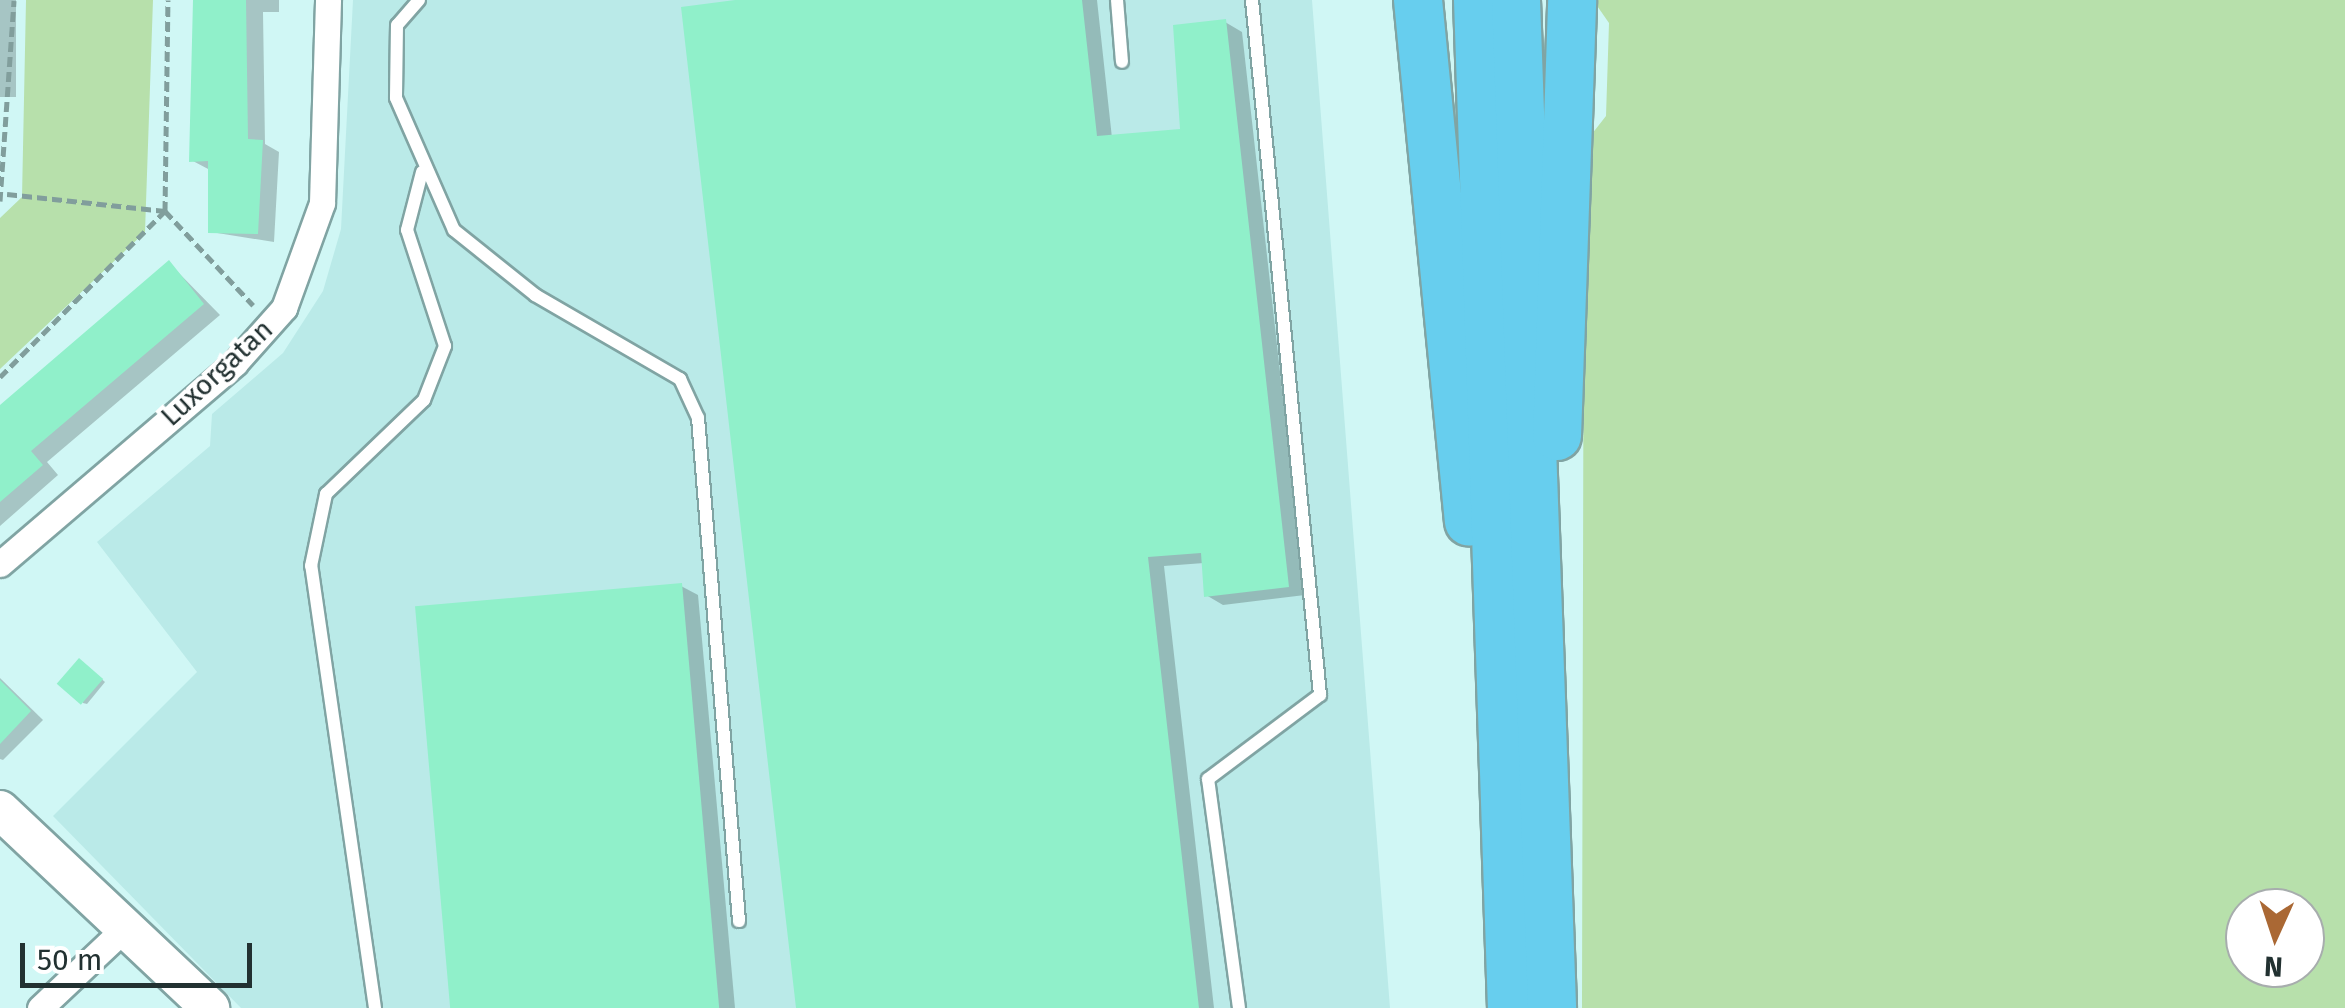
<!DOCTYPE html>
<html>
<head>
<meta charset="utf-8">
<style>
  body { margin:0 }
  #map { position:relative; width:2345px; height:1008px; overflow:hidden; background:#d0f7f5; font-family:"Fira Sans",sans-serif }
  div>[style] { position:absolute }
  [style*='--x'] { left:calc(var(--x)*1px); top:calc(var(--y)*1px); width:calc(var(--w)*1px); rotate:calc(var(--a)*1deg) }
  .built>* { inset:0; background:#baeae8 }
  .green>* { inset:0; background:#b7e0ab }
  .shadow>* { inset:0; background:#0003; transform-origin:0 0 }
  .building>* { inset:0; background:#90f0ca; transform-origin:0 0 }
  .path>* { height:5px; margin-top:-2.5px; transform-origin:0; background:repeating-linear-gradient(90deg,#819e9c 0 10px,transparent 0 15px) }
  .roads { filter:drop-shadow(2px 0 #80a4a3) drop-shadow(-2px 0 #80a4a3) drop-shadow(0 2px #80a4a3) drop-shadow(0 -2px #80a4a3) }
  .lane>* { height:12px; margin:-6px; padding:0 6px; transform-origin:6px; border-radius:6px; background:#fff }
  .street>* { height:25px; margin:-12.5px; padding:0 12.5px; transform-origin:12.5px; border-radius:12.5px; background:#fff }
  .secondary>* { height:38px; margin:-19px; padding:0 19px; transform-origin:19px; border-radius:19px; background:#fff }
  .highway>* { height:48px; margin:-24px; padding:0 24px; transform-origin:24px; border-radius:24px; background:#67ceee }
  span { translate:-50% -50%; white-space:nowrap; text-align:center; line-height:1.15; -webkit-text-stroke:8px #fff; paint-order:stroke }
  .street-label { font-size:28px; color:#223131 }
  .north { position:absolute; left:2225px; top:888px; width:100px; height:100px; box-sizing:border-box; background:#fff; border:2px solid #a7adad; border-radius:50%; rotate:183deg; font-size:28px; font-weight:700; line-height:40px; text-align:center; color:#223131 }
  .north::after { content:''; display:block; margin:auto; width:35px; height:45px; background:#aa6834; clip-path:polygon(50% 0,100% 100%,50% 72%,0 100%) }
  .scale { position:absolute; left:20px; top:943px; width:232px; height:45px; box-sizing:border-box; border:5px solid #223131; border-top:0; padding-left:12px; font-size:30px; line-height:35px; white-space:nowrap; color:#223131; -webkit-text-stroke:8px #fff; paint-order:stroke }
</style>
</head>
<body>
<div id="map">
  <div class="built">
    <div style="clip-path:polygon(353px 0,1312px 0,1390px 1008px,241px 1008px,53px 816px,197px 672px,97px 542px,210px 446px,212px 414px,283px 353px,323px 291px,341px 229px)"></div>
  </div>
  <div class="green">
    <div style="clip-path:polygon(26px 0,153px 0,145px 232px,0 369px,0 218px,22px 197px)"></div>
    <div style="clip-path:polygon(evenodd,1593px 0,2345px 0,2345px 1008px,1582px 1008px,1584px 144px,1606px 116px,1609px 23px,1593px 0,2245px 908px,2305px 908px,2305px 968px,2245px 968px,2245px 908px)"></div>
  </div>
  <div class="shadow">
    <div style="left:0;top:0;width:16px;height:97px"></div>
    <div style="clip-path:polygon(195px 0,279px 0,279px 12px,263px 12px,265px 144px,279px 152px,274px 242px,211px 232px,210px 170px,191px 160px)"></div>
    <div style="clip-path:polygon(755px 0,1097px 0,1112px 138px,1183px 132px,1225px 22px,1242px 32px,1305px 595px,1223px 605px,1206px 595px,1204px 563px,1164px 566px,1214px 1008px,799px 1008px)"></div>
    <div style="clip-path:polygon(169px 263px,220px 315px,47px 462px,58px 475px,0 526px,0 408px)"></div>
    <div style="clip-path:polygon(681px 586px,698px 595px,735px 1008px,466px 1008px)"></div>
    <div style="clip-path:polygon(83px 663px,105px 682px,87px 704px,83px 703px)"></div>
    <div style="clip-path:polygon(0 678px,43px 720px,3px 760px,0 759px)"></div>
  </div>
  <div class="building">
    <div style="clip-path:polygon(193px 0,246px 0,248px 139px,263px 140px,258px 234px,208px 233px,208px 161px,189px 162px)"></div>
    <div style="clip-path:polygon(735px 0,1082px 0,1097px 136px,1180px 129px,1173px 25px,1226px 19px,1289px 587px,1204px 597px,1201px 553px,1148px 557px,1199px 1008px,796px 1008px,681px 7px)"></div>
    <div style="clip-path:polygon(169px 260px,204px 304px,31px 451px,43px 465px,0 502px,0 405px)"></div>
    <div style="left:682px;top:583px;width:427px;height:268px;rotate:85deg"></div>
    <div style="left:79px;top:658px;width:32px;height:34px;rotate:41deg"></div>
    <div style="clip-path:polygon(0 680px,31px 711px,0 744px)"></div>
  </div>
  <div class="path">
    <div style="--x:7;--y:194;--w:159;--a:6.1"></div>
    <div style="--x:165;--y:211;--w:129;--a:46.9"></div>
    <div style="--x:0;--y:201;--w:201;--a:-86"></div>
    <div style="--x:0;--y:377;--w:234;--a:-45.2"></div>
    <div style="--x:165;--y:211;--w:211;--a:-89.2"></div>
  </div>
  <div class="roads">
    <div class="lane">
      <div style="--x:419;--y:0;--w:33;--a:131"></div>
      <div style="--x:397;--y:25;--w:73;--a:90.8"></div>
      <div style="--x:396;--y:98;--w:144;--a:66.3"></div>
      <div style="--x:454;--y:230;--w:104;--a:38.7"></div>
      <div style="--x:535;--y:295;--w:168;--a:30.1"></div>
      <div style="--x:680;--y:379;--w:43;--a:65.2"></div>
      <div style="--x:698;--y:418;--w:505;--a:85.34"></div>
      <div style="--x:1117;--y:0;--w:62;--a:85.4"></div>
      <div style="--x:375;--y:1008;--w:447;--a:-98.2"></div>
      <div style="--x:311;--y:566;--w:74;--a:-78.2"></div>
      <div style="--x:326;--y:494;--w:136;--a:-43.8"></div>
      <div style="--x:424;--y:400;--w:58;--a:-68.7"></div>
      <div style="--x:445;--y:346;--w:122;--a:-108.1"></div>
      <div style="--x:407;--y:230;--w:60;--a:-75.5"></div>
      <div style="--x:1239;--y:1008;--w:231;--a:-97.7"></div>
      <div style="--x:1208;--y:779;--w:140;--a:-36.9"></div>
      <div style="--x:1320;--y:695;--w:698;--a:-95.59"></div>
    </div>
    <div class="street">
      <div style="--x:0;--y:564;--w:309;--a:-40.5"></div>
      <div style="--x:235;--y:363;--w:74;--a:-48.3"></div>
      <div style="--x:284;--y:308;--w:112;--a:-70.1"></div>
      <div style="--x:322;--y:203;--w:203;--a:-88.3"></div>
      <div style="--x:40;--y:1008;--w:118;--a:-43.3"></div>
    </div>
    <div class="secondary">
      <div style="--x:0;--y:810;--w:289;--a:43.3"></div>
    </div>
    <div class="highway">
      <div style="--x:1418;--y:0;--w:524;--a:84.42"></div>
      <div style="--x:1478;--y:0;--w:1009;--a:88.07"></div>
      <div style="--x:1516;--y:0;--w:1009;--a:87.95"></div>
      <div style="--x:1557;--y:436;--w:436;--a:-88"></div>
    </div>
  </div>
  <div class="street-label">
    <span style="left:217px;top:373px;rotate:-43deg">Luxorgatan</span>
  </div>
  <div class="north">N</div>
  <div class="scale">50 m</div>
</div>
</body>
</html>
